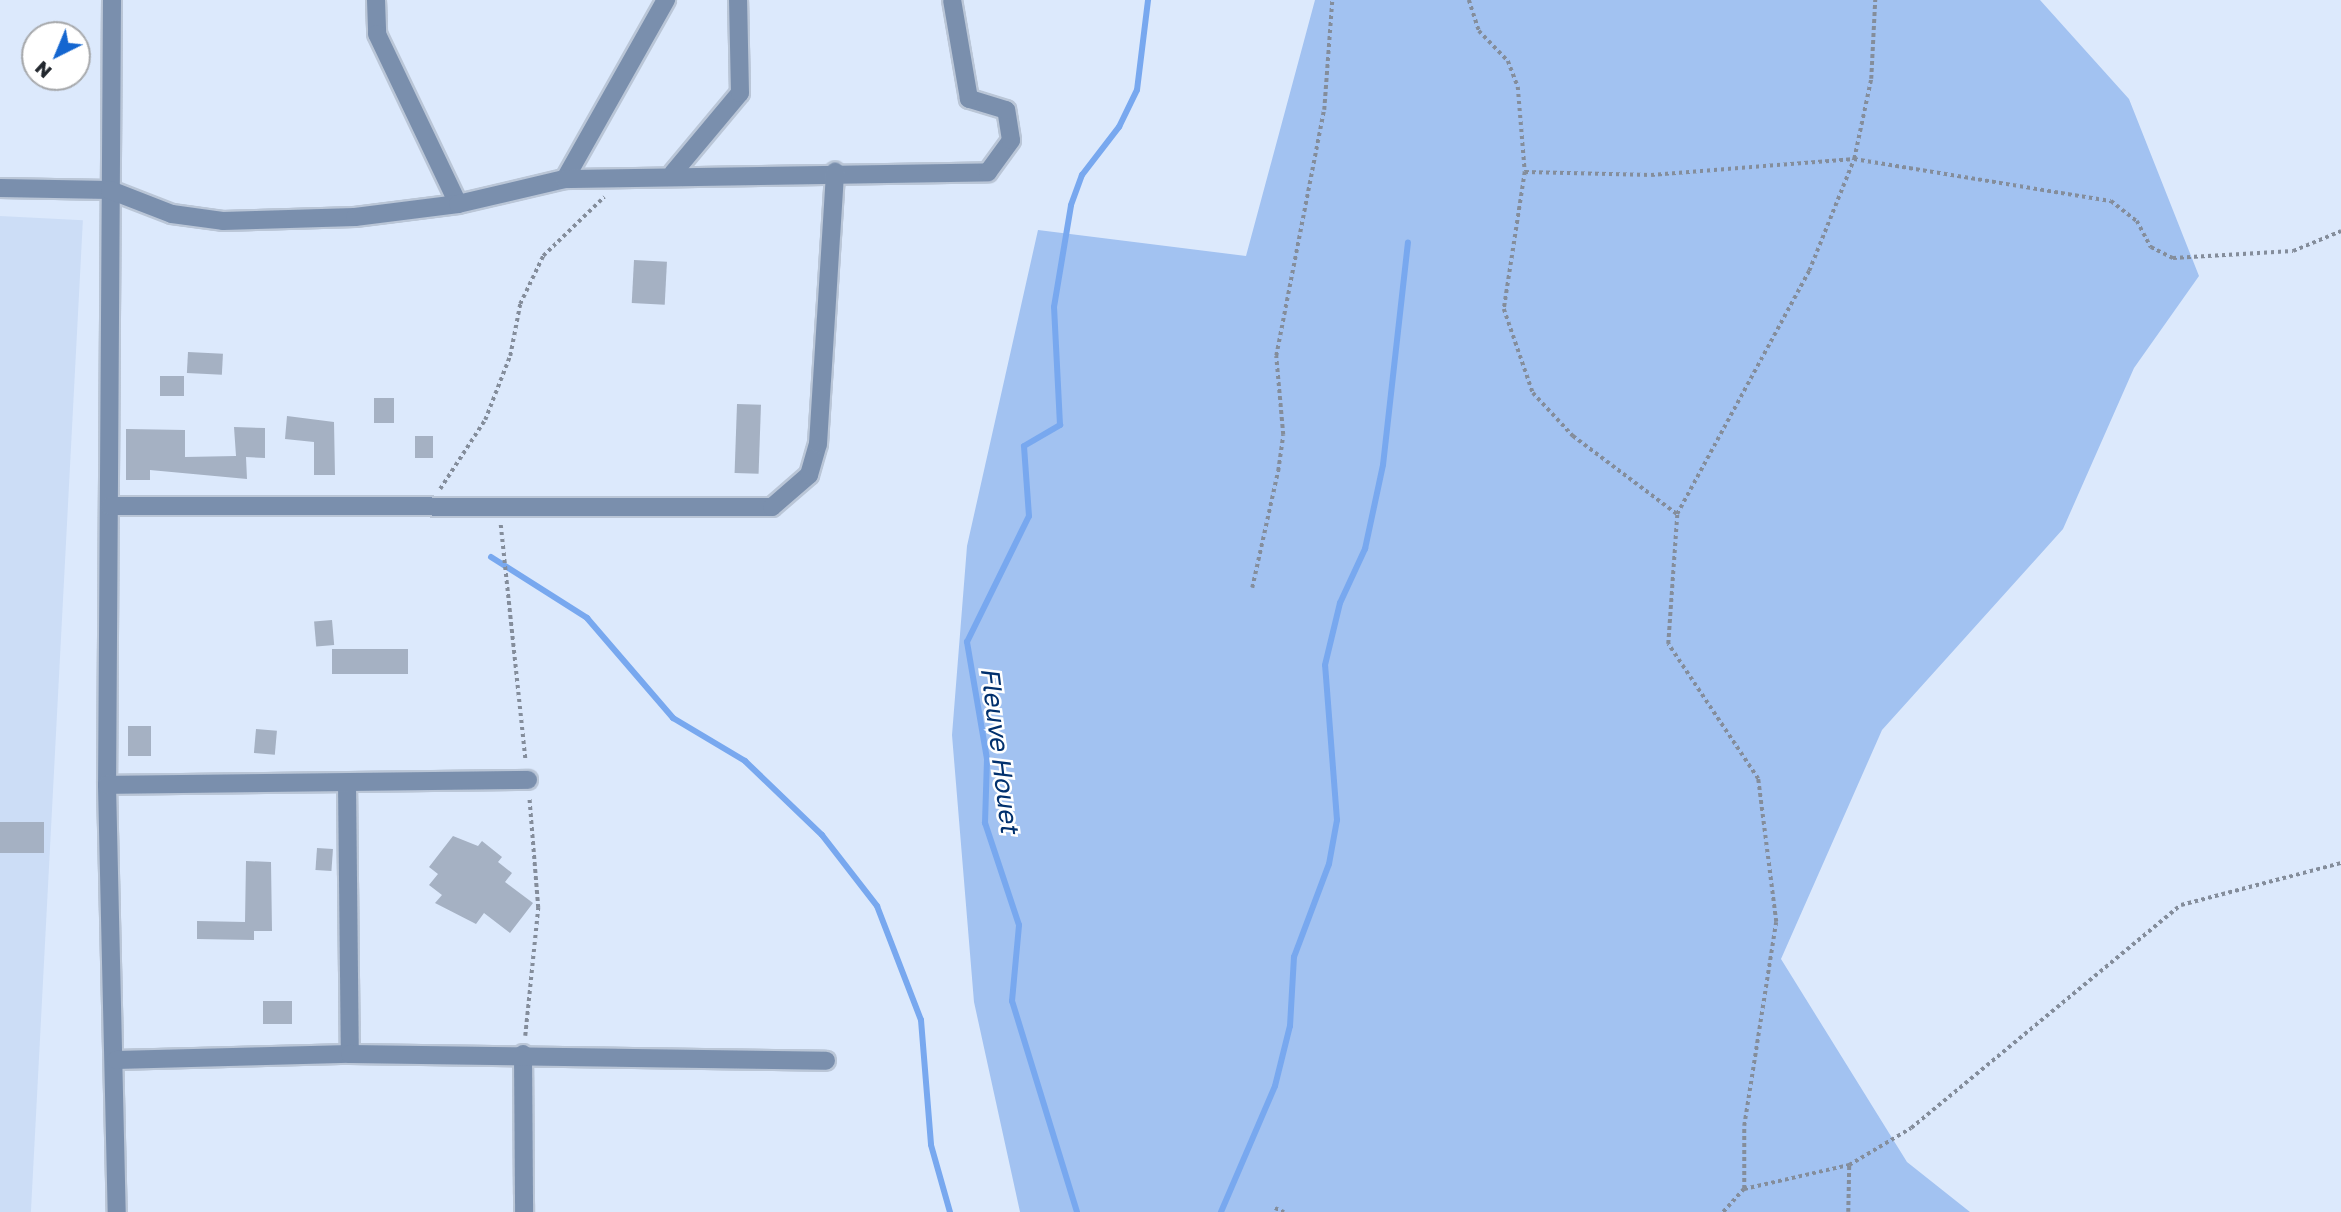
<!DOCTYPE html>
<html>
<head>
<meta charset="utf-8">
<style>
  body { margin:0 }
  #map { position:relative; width:2341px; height:1212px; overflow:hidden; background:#dce9fc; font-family:"Golos Text",sans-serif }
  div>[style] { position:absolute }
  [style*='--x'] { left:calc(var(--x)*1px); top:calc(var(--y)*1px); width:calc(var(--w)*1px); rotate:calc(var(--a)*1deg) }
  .built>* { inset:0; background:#ccddf6; transform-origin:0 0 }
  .green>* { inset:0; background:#a2c2f1 }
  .stream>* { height:6px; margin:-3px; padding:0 3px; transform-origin:3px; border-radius:3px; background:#78a8ef }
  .building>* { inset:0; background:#a5b1c3; transform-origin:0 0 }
  .path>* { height:3.5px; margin-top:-1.75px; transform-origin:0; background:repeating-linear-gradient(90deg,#848d9b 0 3.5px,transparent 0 7px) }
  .roads { filter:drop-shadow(2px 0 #bac6d7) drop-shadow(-2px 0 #bac6d7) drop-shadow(0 2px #bac6d7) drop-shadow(0 -2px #bac6d7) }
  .minor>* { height:18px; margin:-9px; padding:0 9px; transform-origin:9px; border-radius:9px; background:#7a8fad }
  span { translate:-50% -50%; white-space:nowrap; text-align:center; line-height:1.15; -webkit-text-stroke:5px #fff; paint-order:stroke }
  .water-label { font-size:26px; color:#01306d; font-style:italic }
  .north { position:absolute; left:21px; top:21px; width:70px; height:70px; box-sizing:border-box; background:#fff; border:2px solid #a6a8ab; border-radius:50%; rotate:223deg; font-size:19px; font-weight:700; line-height:28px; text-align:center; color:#21262d }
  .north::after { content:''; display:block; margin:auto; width:24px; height:32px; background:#1466d0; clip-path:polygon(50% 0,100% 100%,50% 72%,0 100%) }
</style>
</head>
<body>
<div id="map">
  <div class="built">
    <div style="left:0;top:216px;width:83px;height:996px;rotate:3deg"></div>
  </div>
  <div class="green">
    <div style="clip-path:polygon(1315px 0,2040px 0,2129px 99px,2199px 276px,2134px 368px,2063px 529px,1882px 730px,1781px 959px,1907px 1162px,1970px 1212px,1020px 1212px,974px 1002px,952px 735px,967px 546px,1038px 230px,1246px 256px)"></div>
  </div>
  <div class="stream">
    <div style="--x:491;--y:557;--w:114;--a:32.4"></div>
    <div style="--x:587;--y:618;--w:132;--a:49.3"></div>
    <div style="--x:673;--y:718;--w:84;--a:30.8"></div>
    <div style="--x:745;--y:761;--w:107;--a:43.9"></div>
    <div style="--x:822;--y:835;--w:90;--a:52.2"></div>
    <div style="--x:877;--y:906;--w:122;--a:68.9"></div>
    <div style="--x:921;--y:1020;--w:125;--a:85.4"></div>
    <div style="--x:931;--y:1145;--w:70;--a:74.2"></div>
    <div style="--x:1077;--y:1212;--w:221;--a:-107.1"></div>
    <div style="--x:1012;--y:1001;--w:76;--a:-84.7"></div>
    <div style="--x:1019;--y:925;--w:108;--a:-108.4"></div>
    <div style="--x:985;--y:823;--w:64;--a:-88.2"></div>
    <div style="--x:987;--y:759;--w:119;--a:-99.7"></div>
    <div style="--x:967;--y:642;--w:140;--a:-63.8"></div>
    <div style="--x:1029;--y:516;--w:70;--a:-94.1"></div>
    <div style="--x:1024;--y:446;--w:42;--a:-30.3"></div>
    <div style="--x:1060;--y:425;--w:118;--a:-92.9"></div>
    <div style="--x:1054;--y:307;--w:103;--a:-80.5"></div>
    <div style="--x:1071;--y:205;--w:32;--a:-70"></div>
    <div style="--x:1082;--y:175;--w:61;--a:-52.4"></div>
    <div style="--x:1119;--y:127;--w:41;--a:-64.1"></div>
    <div style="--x:1137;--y:90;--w:91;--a:-83"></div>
    <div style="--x:1221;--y:1212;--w:137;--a:-66.8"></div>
    <div style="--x:1275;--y:1086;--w:62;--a:-76"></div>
    <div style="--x:1290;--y:1026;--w:69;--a:-86.7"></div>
    <div style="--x:1294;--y:957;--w:99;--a:-69.4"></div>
    <div style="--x:1329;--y:864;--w:45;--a:-79.7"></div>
    <div style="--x:1337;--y:820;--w:155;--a:-94.4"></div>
    <div style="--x:1325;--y:665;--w:64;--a:-76.4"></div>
    <div style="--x:1340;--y:603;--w:60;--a:-65.2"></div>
    <div style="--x:1365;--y:549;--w:86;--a:-77.9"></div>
    <div style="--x:1383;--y:465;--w:224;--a:-83.6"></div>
  </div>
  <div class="building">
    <div style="left:634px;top:260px;width:33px;height:43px;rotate:3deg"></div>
    <div style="left:188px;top:352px;width:35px;height:21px;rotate:3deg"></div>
    <div style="left:184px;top:376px;width:20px;height:24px;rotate:90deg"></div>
    <div style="left:374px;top:398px;width:20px;height:25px"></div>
    <div style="left:737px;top:404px;width:24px;height:69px;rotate:2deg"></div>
    <div style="clip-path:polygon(287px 416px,334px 422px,335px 475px,314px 475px,314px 442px,285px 439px)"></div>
    <div style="clip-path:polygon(234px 427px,265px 428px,265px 458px,246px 457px,247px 479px,150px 470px,150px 480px,126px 480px,126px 429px,185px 430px,185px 457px,236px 456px)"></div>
    <div style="left:415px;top:436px;width:18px;height:22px"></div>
    <div style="left:332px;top:620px;width:25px;height:18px;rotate:85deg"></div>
    <div style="left:332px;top:649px;width:76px;height:25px"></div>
    <div style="left:128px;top:726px;width:23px;height:30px"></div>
    <div style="left:256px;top:729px;width:21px;height:24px;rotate:5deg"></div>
    <div style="left:44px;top:822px;width:31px;height:44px;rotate:90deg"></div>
    <div style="clip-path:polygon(453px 836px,478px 846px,482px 841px,502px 857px,498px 862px,512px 873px,505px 882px,533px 903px,510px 933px,484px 913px,476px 924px,435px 903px,442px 895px,429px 885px,438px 874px,429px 867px)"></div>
    <div style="left:317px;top:848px;width:16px;height:22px;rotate:4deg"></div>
    <div style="clip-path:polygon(246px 861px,271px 862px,272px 931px,254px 931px,254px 940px,197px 939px,197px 921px,245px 922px)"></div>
    <div style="left:263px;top:1001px;width:29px;height:23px"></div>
  </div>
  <div class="path">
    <div style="--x:1469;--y:0;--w:33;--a:72"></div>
    <div style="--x:1479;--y:31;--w:42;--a:46"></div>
    <div style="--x:1508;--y:61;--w:28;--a:69"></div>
    <div style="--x:1518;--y:87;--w:85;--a:85.3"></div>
    <div style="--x:1525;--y:172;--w:139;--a:98.7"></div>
    <div style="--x:1504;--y:309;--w:89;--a:71"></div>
    <div style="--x:1533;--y:393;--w:59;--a:47.1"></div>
    <div style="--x:1573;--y:436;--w:130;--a:36.9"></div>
    <div style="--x:1525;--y:172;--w:126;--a:1.4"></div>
    <div style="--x:1651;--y:175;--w:204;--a:-4.5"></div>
    <div style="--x:1854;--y:159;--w:260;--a:9.3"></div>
    <div style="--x:2111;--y:201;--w:33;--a:38"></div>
    <div style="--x:2137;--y:221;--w:30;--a:62"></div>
    <div style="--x:2151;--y:247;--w:25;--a:27"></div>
    <div style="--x:2173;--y:258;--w:120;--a:-3.3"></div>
    <div style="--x:2293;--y:251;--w:52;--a:-22.6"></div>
    <div style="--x:440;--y:489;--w:82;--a:-56.9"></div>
    <div style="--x:485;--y:420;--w:69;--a:-68.7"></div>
    <div style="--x:510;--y:356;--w:53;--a:-79.1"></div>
    <div style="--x:520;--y:304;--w:53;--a:-64.4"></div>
    <div style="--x:543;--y:256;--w:85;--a:-44"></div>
    <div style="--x:501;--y:525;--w:237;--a:84"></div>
    <div style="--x:1252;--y:588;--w:120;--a:-77.5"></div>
    <div style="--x:1278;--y:471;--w:36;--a:-82"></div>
    <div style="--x:1283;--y:435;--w:79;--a:-95.1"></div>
    <div style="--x:1276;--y:356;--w:251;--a:-79"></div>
    <div style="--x:1324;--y:110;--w:110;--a:-85.8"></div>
    <div style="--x:525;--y:1036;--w:129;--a:-84.2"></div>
    <div style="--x:538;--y:908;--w:111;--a:-94.6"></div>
    <div style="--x:1744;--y:1189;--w:108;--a:-12.9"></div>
    <div style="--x:1849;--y:1165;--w:72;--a:-30.8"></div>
    <div style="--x:1911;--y:1128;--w:350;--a:-39.6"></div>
    <div style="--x:2181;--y:905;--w:165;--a:-14.7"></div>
    <div style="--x:1275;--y:1208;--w:10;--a:24"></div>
    <div style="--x:1723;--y:1212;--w:31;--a:-48"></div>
    <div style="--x:1744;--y:1189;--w:63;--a:-90"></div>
    <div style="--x:1744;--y:1126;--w:206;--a:-81.1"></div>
    <div style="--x:1776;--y:922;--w:144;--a:-97.2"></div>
    <div style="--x:1758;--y:779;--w:162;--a:-123.7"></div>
    <div style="--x:1668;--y:644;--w:130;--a:-86"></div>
    <div style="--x:1677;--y:514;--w:277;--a:-61.5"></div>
    <div style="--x:1809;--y:271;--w:121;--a:-68.1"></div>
    <div style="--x:1854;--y:159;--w:82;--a:-78"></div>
    <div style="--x:1871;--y:79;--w:79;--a:-87.1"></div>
    <div style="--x:1848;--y:1212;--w:47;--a:-88.8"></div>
  </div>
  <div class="roads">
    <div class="minor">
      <div style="--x:112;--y:0;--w:785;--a:90.36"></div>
      <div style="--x:107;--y:785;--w:427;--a:88.7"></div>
      <div style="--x:376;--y:0;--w:34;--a:88"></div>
      <div style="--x:377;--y:34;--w:188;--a:64.5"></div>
      <div style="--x:673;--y:173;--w:104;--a:-50.1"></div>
      <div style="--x:740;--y:93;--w:93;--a:-91.2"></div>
      <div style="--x:565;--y:179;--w:206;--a:-60.6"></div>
      <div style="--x:0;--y:188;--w:110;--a:1"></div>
      <div style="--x:110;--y:190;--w:66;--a:21.2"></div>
      <div style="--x:172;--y:214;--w:51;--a:7.8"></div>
      <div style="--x:223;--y:221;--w:132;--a:-1.7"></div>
      <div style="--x:355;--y:217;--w:104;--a:-7.2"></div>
      <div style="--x:458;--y:204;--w:110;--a:-13.2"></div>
      <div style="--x:565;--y:179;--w:423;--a:-0.9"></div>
      <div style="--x:988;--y:172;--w:39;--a:-54"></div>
      <div style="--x:1011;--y:140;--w:30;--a:-99"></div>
      <div style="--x:1006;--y:110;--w:39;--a:-163"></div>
      <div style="--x:969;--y:99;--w:100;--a:-99.7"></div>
      <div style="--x:110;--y:506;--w:662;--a:0.09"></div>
      <div style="--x:772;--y:507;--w:49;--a:-40.9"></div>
      <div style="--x:809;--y:475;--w:32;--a:-74"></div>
      <div style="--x:818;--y:444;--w:273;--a:-86.4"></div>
      <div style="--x:347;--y:783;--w:271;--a:89.4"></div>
      <div style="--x:107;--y:785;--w:421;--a:-0.7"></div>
      <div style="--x:523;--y:1054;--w:158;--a:89.6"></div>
      <div style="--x:116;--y:1060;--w:234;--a:-1.5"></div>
      <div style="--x:350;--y:1054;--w:476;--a:0.8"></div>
    </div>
  </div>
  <div class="water-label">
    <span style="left:1000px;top:750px;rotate:83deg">Fleuve Houet</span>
  </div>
  <div class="north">N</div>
</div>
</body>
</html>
